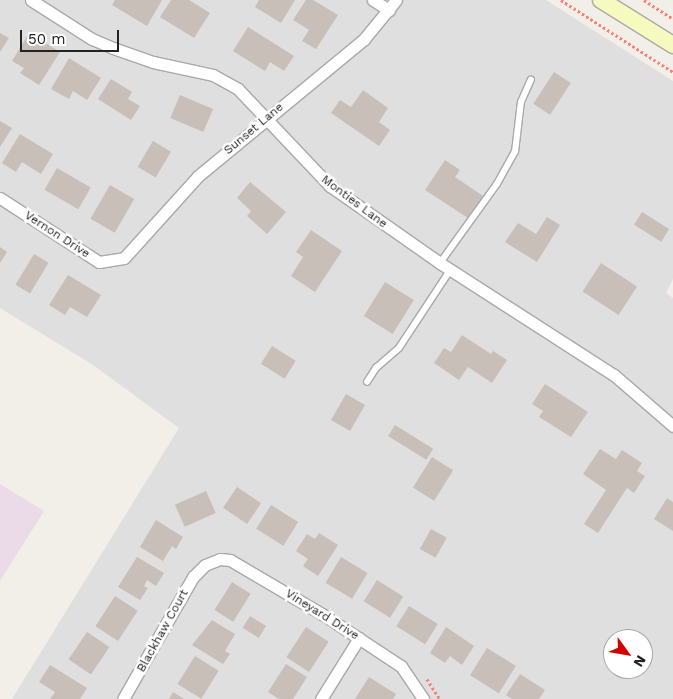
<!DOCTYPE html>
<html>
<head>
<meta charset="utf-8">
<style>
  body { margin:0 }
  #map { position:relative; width:673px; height:699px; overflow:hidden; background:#f2efe9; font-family:"Work Sans",sans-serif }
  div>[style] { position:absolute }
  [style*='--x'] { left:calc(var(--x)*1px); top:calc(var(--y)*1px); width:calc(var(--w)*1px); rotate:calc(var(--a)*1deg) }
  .residential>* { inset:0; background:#e0dfdf }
  .industrial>* { inset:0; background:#ebdbe8 }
  .building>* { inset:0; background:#c7bfb8; transform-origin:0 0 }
  .path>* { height:2.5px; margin-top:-1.25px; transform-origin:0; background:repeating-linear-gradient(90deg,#fa8072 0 2.5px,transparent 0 5px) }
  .roads { filter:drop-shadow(1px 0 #a9a9a9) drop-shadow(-1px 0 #a9a9a9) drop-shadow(0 1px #a9a9a9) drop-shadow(0 -1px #a9a9a9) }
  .service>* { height:5.5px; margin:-2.75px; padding:0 2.75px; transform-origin:2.75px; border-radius:2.75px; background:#fff }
  .minor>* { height:11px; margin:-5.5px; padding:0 5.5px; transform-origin:5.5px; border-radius:5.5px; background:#fff }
  .secondary>* { height:16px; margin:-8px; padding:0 8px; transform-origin:8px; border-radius:8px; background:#f7fabf }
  span { translate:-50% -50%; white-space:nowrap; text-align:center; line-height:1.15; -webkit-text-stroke:5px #fff; paint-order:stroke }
  .street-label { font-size:12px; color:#222 }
  .north { position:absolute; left:603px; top:629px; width:50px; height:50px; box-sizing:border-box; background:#fff; border:1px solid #a7a7a7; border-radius:50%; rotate:122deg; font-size:14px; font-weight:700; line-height:20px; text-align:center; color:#222 }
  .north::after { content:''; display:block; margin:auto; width:18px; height:22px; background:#d40000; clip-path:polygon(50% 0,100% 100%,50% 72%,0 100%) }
  .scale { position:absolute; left:20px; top:30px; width:99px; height:22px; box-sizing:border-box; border:2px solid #222; border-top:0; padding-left:6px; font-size:15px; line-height:18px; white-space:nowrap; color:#222; -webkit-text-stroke:4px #fff; paint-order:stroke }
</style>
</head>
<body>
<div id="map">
  <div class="residential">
    <div style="clip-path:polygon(evenodd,0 0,546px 0,673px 81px,673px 279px,666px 293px,673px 298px,673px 699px,12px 699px,179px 428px,93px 365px,0 308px,0 0,613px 639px,643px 639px,643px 669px,613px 669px,613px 639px)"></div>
  </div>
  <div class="industrial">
    <div style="clip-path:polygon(0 484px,44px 511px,0 581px)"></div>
  </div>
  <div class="building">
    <div style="clip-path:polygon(115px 0,162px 0,147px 26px,112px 5px)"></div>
    <div style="clip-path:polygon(171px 0,189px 0,210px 13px,194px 38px,160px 17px)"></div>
    <div style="clip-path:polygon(259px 0,295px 0,281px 23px,255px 7px)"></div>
    <div style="clip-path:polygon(306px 0,313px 0,338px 15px,316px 49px,302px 41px,309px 30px,293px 20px)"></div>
    <div style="clip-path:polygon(248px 27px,294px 56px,284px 71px,270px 62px,265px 71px,233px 51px)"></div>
    <div style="clip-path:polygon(0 33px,9px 38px,0 52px)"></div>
    <div style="clip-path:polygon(29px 33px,60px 52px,39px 85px,20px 73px,24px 68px,12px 61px)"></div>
    <div style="clip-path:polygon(69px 58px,101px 78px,87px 100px,73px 91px,69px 99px,51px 89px)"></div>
    <div style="left:554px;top:72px;width:20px;height:38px;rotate:33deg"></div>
    <div style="clip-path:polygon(111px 79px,132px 92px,128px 99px,140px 106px,131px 120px,98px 99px)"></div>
    <div style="clip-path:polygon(363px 90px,388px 108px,379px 122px,390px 130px,379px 146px,331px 113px,340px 100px,351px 107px)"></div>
    <div style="left:180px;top:95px;width:36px;height:25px;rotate:23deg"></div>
    <div style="clip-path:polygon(0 121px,12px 128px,0 147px)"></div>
    <div style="clip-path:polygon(20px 134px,53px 154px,41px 174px,22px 162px,16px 172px,2px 163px)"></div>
    <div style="left:153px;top:141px;width:21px;height:30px;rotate:31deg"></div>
    <div style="clip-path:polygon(445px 160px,460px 170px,455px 177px,483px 196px,468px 218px,425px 190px)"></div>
    <div style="left:57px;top:168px;width:39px;height:25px;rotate:30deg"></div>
    <div style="clip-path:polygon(250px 182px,286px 212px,267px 234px,247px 216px,251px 211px,237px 198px)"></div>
    <div style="left:110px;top:185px;width:28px;height:39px;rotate:30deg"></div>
    <div style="left:642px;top:212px;width:32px;height:15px;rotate:32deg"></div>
    <div style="clip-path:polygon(547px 217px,560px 225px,537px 262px,505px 242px,518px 223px,536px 234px)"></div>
    <div style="clip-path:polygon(311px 230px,342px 251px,315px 292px,291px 276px,303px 257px,296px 252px)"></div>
    <div style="clip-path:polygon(0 247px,7px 252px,0 263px)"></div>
    <div style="left:34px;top:254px;width:17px;height:36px;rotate:31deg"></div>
    <div style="left:601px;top:263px;width:43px;height:34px;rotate:33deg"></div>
    <div style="clip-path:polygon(68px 275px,101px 295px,87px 317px,70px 307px,65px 315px,49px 305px)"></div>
    <div style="left:385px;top:282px;width:34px;height:40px;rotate:32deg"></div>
    <div style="clip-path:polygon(462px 335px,491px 354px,493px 351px,507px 360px,492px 383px,468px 367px,459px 380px,434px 363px,444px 348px,451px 352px)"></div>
    <div style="left:272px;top:346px;width:28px;height:21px;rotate:32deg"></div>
    <div style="clip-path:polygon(545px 384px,588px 412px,571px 437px,539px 417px,543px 411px,532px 404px)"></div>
    <div style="left:346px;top:394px;width:22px;height:30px;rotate:30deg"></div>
    <div style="left:395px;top:425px;width:45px;height:13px;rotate:32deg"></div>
    <div style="clip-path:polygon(600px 449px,616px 459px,622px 450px,642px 463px,637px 471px,645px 476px,634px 493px,627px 488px,598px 533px,584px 524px,606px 490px,583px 474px)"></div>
    <div style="left:432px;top:457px;width:25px;height:36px;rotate:32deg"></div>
    <div style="left:237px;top:487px;width:29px;height:25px;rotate:34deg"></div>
    <div style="left:206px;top:491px;width:24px;height:34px;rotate:66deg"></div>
    <div style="clip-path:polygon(667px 498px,673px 502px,673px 531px,654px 519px)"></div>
    <div style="left:271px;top:505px;width:32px;height:28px;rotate:32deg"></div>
    <div style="clip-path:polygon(156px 520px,183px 537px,176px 549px,172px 546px,163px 561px,140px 547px)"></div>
    <div style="left:431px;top:529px;width:18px;height:23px;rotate:29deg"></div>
    <div style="clip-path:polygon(319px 533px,338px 545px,318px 576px,303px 566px,308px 559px,296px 551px,307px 534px,315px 539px)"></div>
    <div style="clip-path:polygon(137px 557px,164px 573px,156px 586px,147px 580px,144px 586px,148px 588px,140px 600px,118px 587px)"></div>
    <div style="left:341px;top:557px;width:31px;height:30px;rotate:31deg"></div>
    <div style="left:377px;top:580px;width:31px;height:25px;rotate:32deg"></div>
    <div style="left:232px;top:582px;width:22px;height:33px;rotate:32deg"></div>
    <div style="left:115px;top:596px;width:27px;height:36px;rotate:33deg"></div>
    <div style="left:409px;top:606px;width:34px;height:24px;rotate:32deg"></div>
    <div style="left:250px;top:616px;width:19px;height:14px;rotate:32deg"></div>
    <div style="clip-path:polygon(212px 620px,235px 634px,225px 651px,230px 654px,223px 664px,192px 645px)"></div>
    <div style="left:306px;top:627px;width:27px;height:36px;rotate:33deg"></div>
    <div style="clip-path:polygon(446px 627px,474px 646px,462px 665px,450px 656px,445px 663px,430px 653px)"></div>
    <div style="left:87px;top:632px;width:27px;height:33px;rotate:34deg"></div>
    <div style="left:487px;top:648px;width:34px;height:32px;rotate:32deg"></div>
    <div style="left:195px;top:656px;width:28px;height:33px;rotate:32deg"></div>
    <div style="clip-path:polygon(286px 664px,307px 677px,293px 699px,279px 699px,268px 692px)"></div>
    <div style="clip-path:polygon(50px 665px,87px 688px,80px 699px,50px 699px,55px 692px,39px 682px)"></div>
    <div style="clip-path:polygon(520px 674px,545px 690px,539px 699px,512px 699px,506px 695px)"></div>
    <div style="clip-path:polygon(369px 677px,396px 694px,393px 699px,355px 699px)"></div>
    <div style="clip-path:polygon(173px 692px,184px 699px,169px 699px)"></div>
  </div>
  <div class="path">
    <div style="--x:561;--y:0;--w:133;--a:32.7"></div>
    <div style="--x:644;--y:0;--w:35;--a:33"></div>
    <div style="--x:427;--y:679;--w:24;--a:57"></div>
  </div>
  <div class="roads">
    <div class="service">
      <div style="--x:440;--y:263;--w:97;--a:-54.2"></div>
      <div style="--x:497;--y:184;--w:37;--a:-61"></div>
      <div style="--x:515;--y:152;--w:50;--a:-83.2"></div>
      <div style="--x:521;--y:102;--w:24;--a:-66"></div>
      <div style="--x:367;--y:382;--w:17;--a:-57"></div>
      <div style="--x:376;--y:368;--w:30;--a:-41"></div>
      <div style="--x:399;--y:348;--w:95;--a:-56.6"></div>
    </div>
    <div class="minor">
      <div style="--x:31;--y:0;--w:72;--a:32.6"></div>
      <div style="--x:92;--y:39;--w:23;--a:23"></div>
      <div style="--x:113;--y:48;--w:42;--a:19.3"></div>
      <div style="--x:153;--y:62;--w:61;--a:12.2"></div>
      <div style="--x:213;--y:75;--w:29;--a:29"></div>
      <div style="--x:238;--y:89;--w:134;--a:46.5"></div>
      <div style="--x:330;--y:186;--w:134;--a:35"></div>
      <div style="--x:440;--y:263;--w:207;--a:32.8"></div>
      <div style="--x:614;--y:375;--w:78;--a:40.8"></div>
      <div style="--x:373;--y:0;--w:19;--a:32"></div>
      <div style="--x:0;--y:198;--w:118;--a:32.9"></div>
      <div style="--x:99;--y:262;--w:25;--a:-9"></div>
      <div style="--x:124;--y:258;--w:110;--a:-47.9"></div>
      <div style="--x:198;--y:176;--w:215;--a:-39.5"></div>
      <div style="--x:364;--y:39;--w:50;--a:-50.6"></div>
      <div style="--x:123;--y:699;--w:141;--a:-60.2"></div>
      <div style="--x:193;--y:577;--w:17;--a:-45"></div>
      <div style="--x:205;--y:565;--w:16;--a:-22"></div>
      <div style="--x:220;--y:559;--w:10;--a:6"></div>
      <div style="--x:230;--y:560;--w:107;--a:30.4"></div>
      <div style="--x:322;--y:614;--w:95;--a:33.4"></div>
      <div style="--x:401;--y:666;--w:40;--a:56"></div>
      <div style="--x:321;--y:699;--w:72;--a:-58.1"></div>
    </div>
    <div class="secondary">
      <div style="--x:601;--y:0;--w:85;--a:32"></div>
    </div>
  </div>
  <div class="street-label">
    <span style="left:254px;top:129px;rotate:-40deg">Sunset Lane</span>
    <span style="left:354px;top:202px;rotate:37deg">Monties Lane</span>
    <span style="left:57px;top:235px;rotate:33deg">Vernon Drive</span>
    <span style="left:322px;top:615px;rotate:32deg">Vineyard Drive</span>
    <span style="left:163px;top:631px;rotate:-61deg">Blackhaw Court</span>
  </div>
  <div class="north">N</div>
  <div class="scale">50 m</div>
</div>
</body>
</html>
